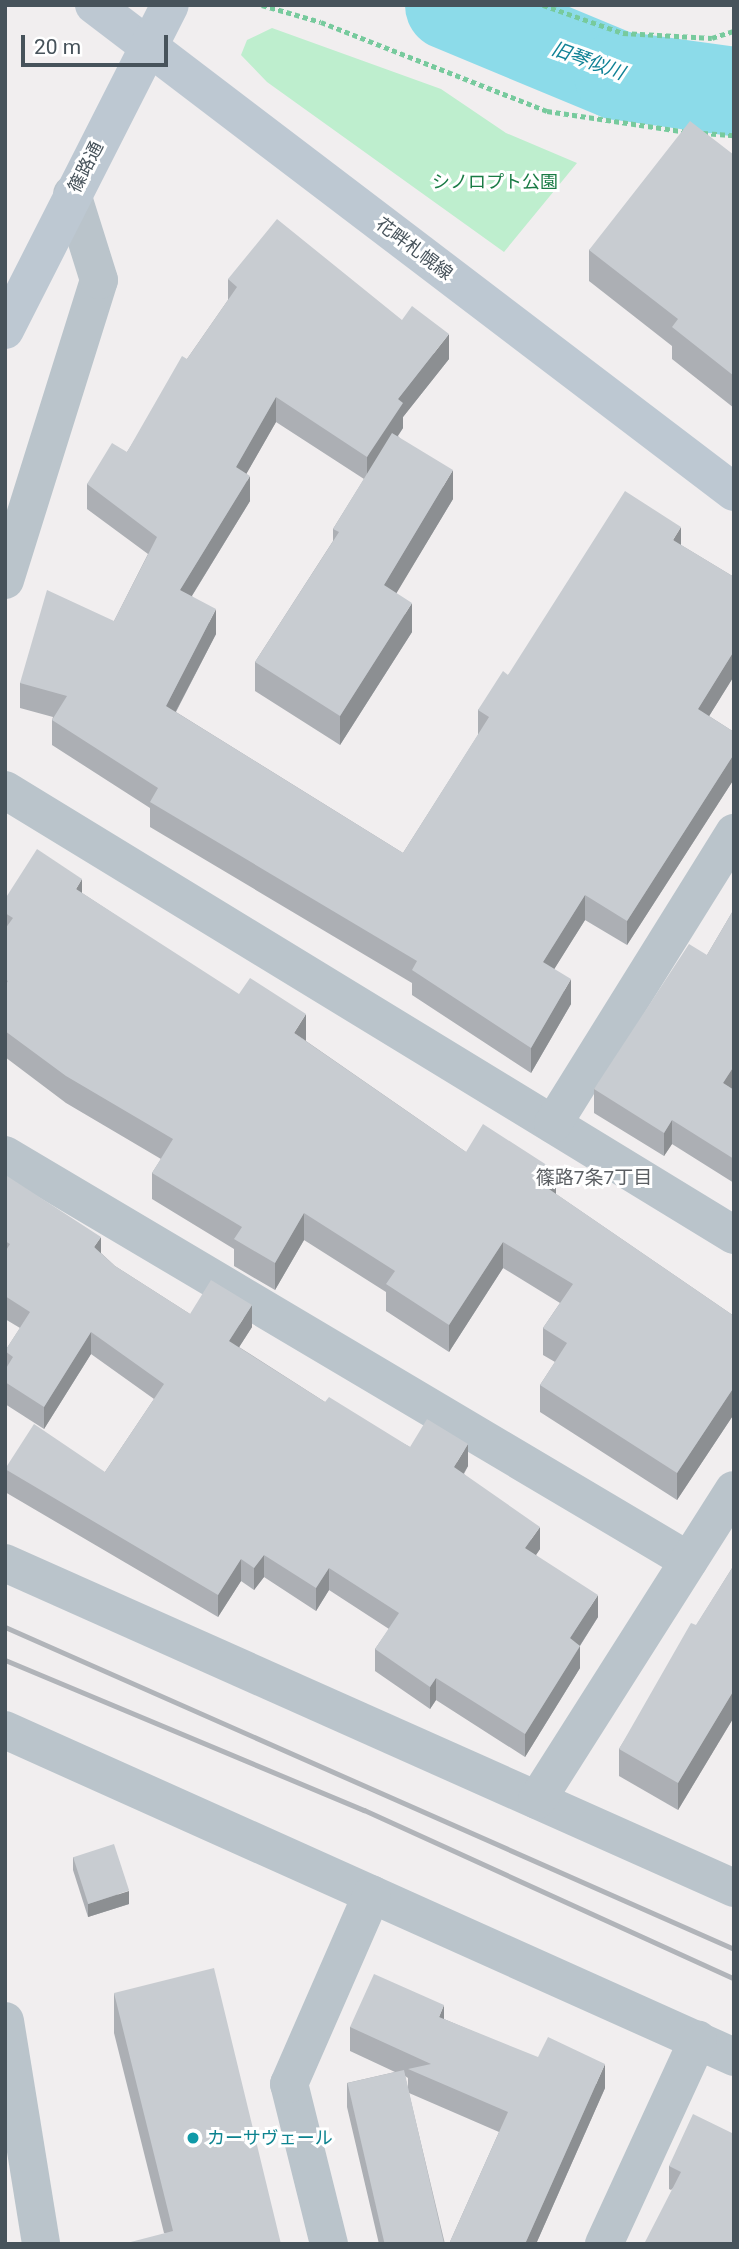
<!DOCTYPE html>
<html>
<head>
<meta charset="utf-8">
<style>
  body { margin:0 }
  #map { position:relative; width:739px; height:2249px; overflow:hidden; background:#f1eeef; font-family:Roboto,"Noto Sans JP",sans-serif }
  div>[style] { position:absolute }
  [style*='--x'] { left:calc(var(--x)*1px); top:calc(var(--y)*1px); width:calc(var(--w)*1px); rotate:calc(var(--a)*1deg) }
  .green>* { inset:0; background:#beeece }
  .river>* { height:89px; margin:-44.5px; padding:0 44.5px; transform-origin:44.5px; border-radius:44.5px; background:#8cdbe9 }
  .path>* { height:4.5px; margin-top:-2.25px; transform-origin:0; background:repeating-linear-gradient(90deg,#77ca9d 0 5px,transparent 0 8.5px) }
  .minor>* { height:38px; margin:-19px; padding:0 19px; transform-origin:19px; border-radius:19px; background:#bac4cb }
  .secondary>* { height:38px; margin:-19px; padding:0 19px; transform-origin:19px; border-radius:19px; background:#bdc8d2 }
  .rail>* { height:5px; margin:-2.5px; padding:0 2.5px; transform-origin:2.5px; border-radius:2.5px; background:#b1b4b9 }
  .wall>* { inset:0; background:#acafb4 }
  .shaded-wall>* { inset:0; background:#8c8f92 }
  .building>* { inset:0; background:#c8ccd1; transform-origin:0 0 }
  .dots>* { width:19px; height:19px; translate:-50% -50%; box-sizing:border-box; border:4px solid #fff; border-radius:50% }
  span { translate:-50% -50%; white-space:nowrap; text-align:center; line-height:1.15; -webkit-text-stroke:6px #fff; paint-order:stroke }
  .street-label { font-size:18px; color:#47535b }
  .park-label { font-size:18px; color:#1a7b45 }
  .culture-label { font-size:18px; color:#0d838f }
  .left { translate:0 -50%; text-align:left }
  .water-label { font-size:19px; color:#108296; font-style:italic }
  .neighbourhood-label { font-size:19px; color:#5b5f63 }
  .frame { position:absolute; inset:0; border:7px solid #47535b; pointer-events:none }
  .scale { position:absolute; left:21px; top:35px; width:147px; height:32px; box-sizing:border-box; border:4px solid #47535b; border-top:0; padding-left:9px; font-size:21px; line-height:24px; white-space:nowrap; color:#47535b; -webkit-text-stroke:5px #fff; paint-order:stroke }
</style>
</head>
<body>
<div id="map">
  <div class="green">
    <div style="clip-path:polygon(272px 28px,441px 89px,506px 133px,577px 163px,504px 252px,267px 82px,241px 55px,247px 40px)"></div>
  </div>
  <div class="river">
    <div style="--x:449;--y:5;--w:183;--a:22.5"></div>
    <div style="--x:618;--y:75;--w:117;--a:7.9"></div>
  </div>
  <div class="path">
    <div style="--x:262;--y:5;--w:61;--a:16.1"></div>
    <div style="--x:321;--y:22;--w:243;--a:21.5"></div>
    <div style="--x:547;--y:111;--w:142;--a:8.5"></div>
    <div style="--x:543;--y:5;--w:85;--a:19.3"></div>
    <div style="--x:623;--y:33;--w:89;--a:3.2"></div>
    <div style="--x:712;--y:38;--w:23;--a:-18"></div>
    <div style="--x:703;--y:133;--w:31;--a:4"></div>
  </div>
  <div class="minor">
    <div style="--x:5;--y:580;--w:314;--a:-72.6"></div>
    <div style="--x:99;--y:280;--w:90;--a:-107.4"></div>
    <div style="--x:5;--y:790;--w:854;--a:31.4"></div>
    <div style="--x:553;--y:1124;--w:343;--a:-58.1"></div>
    <div style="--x:5;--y:1155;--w:795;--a:30.69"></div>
    <div style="--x:5;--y:1563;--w:798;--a:24.03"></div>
    <div style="--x:5;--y:1730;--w:799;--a:24.16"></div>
    <div style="--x:537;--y:1800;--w:367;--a:-57.6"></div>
    <div style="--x:5;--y:2021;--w:226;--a:80.8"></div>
    <div style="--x:329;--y:2244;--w:165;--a:-104"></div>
    <div style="--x:289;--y:2084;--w:207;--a:-66.4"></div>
    <div style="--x:604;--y:2244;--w:225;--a:-65.3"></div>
  </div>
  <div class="secondary">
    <div style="--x:94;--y:5;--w:804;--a:37.27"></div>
    <div style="--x:5;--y:330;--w:364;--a:-63.1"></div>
  </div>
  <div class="rail">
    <div style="--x:5;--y:1627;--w:797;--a:23.83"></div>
    <div style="--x:5;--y:1660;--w:389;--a:22.7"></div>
    <div style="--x:364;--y:1810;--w:407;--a:24.5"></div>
  </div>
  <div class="wall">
    <div style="clip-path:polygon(734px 155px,734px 408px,672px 359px,672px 346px,589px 281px,589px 250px)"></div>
    <div style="clip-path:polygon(228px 279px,449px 359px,403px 417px,403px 428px,398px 436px,453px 499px,396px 593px,412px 632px,340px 745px,255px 691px,255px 662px,333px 541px,333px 529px,364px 479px,276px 422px,246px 474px,250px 501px,192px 596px,216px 634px,176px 712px,403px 853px,478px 735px,478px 710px,508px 675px,681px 545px,734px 577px,734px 676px,709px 716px,734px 732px,734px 779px,627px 945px,585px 920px,554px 969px,571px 1004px,531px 1073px,412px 995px,412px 983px,150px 827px,150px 808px,52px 745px,52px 720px,53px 717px,20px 708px,20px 683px,114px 621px,148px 554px,87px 509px,87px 484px,127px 452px,187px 359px,228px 300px)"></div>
    <div style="clip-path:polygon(82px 893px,306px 1041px,466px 1152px,556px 1194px,734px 1316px,734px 1414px,677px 1500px,540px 1412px,540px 1385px,555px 1362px,543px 1355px,543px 1328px,560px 1303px,503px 1268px,449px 1352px,386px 1311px,386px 1292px,304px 1240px,275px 1290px,234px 1266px,234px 1249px,152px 1199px,152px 1173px,161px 1159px,66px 1103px,5px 1057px,5px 899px)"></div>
    <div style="clip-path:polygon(734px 909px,734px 1183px,672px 1144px,664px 1156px,594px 1113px,594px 1089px,707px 955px)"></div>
    <div style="clip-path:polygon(5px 1179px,101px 1253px,115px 1266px,190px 1314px,252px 1327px,239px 1347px,325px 1402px,410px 1447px,468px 1466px,464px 1474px,540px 1549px,536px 1555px,598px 1617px,580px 1646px,580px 1668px,525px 1757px,436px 1700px,430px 1709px,375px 1671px,375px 1649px,389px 1629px,329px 1590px,316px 1611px,264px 1577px,254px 1590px,241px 1581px,218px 1617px,5px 1492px,5px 1468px,105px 1472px,154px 1399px,91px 1354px,44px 1429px,5px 1404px,5px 1351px,20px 1328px,5px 1319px)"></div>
    <div style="clip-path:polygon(734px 1565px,734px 1717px,678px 1810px,619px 1776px,619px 1749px)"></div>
    <div style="clip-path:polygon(73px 1857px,129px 1904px,88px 1917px,73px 1870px)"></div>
    <div style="clip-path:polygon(114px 1993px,281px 2244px,164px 2233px,114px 2033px)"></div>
    <div style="clip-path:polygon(evenodd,444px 2019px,605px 2088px,536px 2244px,449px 2244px,499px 2132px,409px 2093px,445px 2244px,379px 2244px,347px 2107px,347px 2083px,395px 2072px,350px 2051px,350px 2027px,444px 2019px,405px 2076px,408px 2078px,408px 2089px,405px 2076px)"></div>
    <div style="clip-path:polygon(734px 2134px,671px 2190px,669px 2189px,669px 2166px)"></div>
  </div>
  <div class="shaded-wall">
    <div style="clip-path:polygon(449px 334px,449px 359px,403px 417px,403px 428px,367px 481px,367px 457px,398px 399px)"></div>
    <div style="clip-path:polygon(276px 397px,276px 422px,236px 492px,236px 467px)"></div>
    <div style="clip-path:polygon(453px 470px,453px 499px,384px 614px,384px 585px)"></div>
    <div style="clip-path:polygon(250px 476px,250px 501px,180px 615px,180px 590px)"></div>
    <div style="clip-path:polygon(681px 527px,681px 552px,673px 540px)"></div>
    <div style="clip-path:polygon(412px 603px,412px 632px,340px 745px,340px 716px)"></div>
    <div style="clip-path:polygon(216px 609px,216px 634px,166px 730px,166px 706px)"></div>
    <div style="clip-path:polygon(734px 651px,734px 676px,698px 734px,698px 709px)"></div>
    <div style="clip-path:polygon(734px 754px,734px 779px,627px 945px,627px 921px)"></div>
    <div style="clip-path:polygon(82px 879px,82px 906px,76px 889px)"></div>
    <div style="clip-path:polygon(585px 895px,585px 920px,543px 987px,543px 962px)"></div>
    <div style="clip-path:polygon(571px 979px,571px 1004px,531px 1073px,531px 1048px)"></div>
    <div style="clip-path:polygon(306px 1014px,306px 1041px,294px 1033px)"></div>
    <div style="clip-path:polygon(734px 1066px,734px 1090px,723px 1083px)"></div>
    <div style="clip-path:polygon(672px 1120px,672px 1144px,664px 1156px,664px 1133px)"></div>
    <div style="clip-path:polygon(556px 1171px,556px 1198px,546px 1187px)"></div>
    <div style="clip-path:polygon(304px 1213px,304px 1240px,275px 1290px,275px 1263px)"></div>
    <div style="clip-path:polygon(101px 1237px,101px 1259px,94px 1247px)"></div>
    <div style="clip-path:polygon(503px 1242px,503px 1268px,449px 1352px,449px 1325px)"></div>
    <div style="clip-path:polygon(252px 1305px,252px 1327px,229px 1363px,229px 1341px)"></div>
    <div style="clip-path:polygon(91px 1332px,91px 1354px,44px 1429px,44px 1407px)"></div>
    <div style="clip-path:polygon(734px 1387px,734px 1414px,677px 1500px,677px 1473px)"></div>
    <div style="clip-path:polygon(468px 1444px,468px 1466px,454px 1489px,454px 1467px)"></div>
    <div style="clip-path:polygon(540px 1527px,540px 1549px,525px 1571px,525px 1548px)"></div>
    <div style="clip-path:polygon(264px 1555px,264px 1577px,254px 1590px,254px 1568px)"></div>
    <div style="clip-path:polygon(241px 1559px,241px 1581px,218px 1617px,218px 1595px)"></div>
    <div style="clip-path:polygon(329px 1568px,329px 1590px,316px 1611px,316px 1588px)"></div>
    <div style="clip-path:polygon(598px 1595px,598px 1617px,570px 1661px,570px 1638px)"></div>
    <div style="clip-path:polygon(580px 1646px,580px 1668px,525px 1757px,525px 1734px)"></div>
    <div style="clip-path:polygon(436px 1678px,436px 1700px,430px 1709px,430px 1687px)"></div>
    <div style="clip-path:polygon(734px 1690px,734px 1717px,678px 1810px,678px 1783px)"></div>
    <div style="clip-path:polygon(129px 1891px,129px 1904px,88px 1917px,88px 1904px)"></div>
    <div style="clip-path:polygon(444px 2005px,444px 2029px,439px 2017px)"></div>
    <div style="clip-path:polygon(605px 2064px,605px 2088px,536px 2244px,525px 2244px)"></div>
  </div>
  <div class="building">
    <div style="clip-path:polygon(690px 121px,734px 155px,734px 376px,672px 327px,678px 319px,589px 250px)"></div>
    <div style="clip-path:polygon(277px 219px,402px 320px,412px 306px,449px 334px,398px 399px,403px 403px,367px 457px,276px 397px,236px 467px,250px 476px,180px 590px,216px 609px,166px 706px,403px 853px,489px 717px,478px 710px,503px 671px,508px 675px,625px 491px,681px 527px,673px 540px,734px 577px,734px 651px,698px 709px,734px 732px,734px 754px,627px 921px,585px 895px,543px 962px,571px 979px,531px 1048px,412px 970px,417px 961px,150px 802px,158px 788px,52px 720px,67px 696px,20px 683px,47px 590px,114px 621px,157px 537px,87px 484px,112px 443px,127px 452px,182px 356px,187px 359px,237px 287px,228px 279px)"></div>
    <div style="clip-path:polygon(392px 433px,453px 470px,384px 585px,412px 603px,340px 716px,255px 662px,339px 532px,333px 529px)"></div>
    <div style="clip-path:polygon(37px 849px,82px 879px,76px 889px,239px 994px,250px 978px,306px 1014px,294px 1033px,466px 1152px,483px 1124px,556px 1171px,546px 1187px,734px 1316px,734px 1387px,677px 1473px,540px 1385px,567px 1343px,543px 1328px,573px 1284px,503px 1242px,449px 1325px,386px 1284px,395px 1271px,304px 1213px,275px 1263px,234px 1239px,242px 1227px,152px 1173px,173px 1139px,66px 1076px,5px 1031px,5px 986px,8px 981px,5px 979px,5px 929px,13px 918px,5px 913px,5px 899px)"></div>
    <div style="clip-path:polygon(734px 909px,734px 1066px,723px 1083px,734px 1090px,734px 1159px,672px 1120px,664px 1133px,594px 1089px,689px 944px,707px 955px)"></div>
    <div style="clip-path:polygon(7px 1176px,101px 1237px,94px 1247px,115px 1266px,190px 1314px,211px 1280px,252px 1305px,229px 1341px,325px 1402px,329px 1397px,410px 1447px,427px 1419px,468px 1444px,454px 1467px,540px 1527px,525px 1548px,598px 1595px,570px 1638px,580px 1646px,525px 1734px,436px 1678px,430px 1687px,375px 1649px,399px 1613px,329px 1568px,316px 1588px,264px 1555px,254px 1568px,241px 1559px,218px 1595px,5px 1469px,34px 1424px,105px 1472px,164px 1384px,91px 1332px,44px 1407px,5px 1382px,5px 1370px,13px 1357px,5px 1351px,30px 1312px,5px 1296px,5px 1252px,10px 1244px,5px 1241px,5px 1179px)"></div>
    <div style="clip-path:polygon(734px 1565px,734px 1690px,678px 1783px,619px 1749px,691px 1623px,696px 1625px)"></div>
    <div style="left:114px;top:1844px;width:49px;height:43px;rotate:72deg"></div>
    <div style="clip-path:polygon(214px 1968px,281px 2244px,123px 2244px,173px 2231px,114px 1993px)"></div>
    <div style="clip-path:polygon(374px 1974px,444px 2005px,439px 2017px,538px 2057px,548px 2037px,605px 2064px,525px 2244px,449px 2244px,508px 2112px,408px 2069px,431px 2064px,350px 2027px)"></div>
    <div style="left:404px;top:2070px;width:179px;height:58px;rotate:77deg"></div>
    <div style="clip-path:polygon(693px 2114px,734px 2134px,734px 2244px,644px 2244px,681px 2172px,669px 2166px)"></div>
  </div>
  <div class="dots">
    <div style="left:193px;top:2138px;background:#0f9aa8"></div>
  </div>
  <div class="street-label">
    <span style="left:86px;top:167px;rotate:-63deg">篠路通</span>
    <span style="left:414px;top:249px;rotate:37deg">花畔札幌線</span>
  </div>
  <div class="park-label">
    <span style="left:495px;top:182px">シノロプト公園</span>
  </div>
  <div class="culture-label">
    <span class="left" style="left:207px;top:2138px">カーサヴェール</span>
  </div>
  <div class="water-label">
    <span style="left:588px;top:61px;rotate:20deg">旧琴似川</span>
  </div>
  <div class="neighbourhood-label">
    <span style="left:594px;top:1178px">篠路7条7丁目</span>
  </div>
  <div class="frame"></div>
  <div class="scale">20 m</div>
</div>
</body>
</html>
